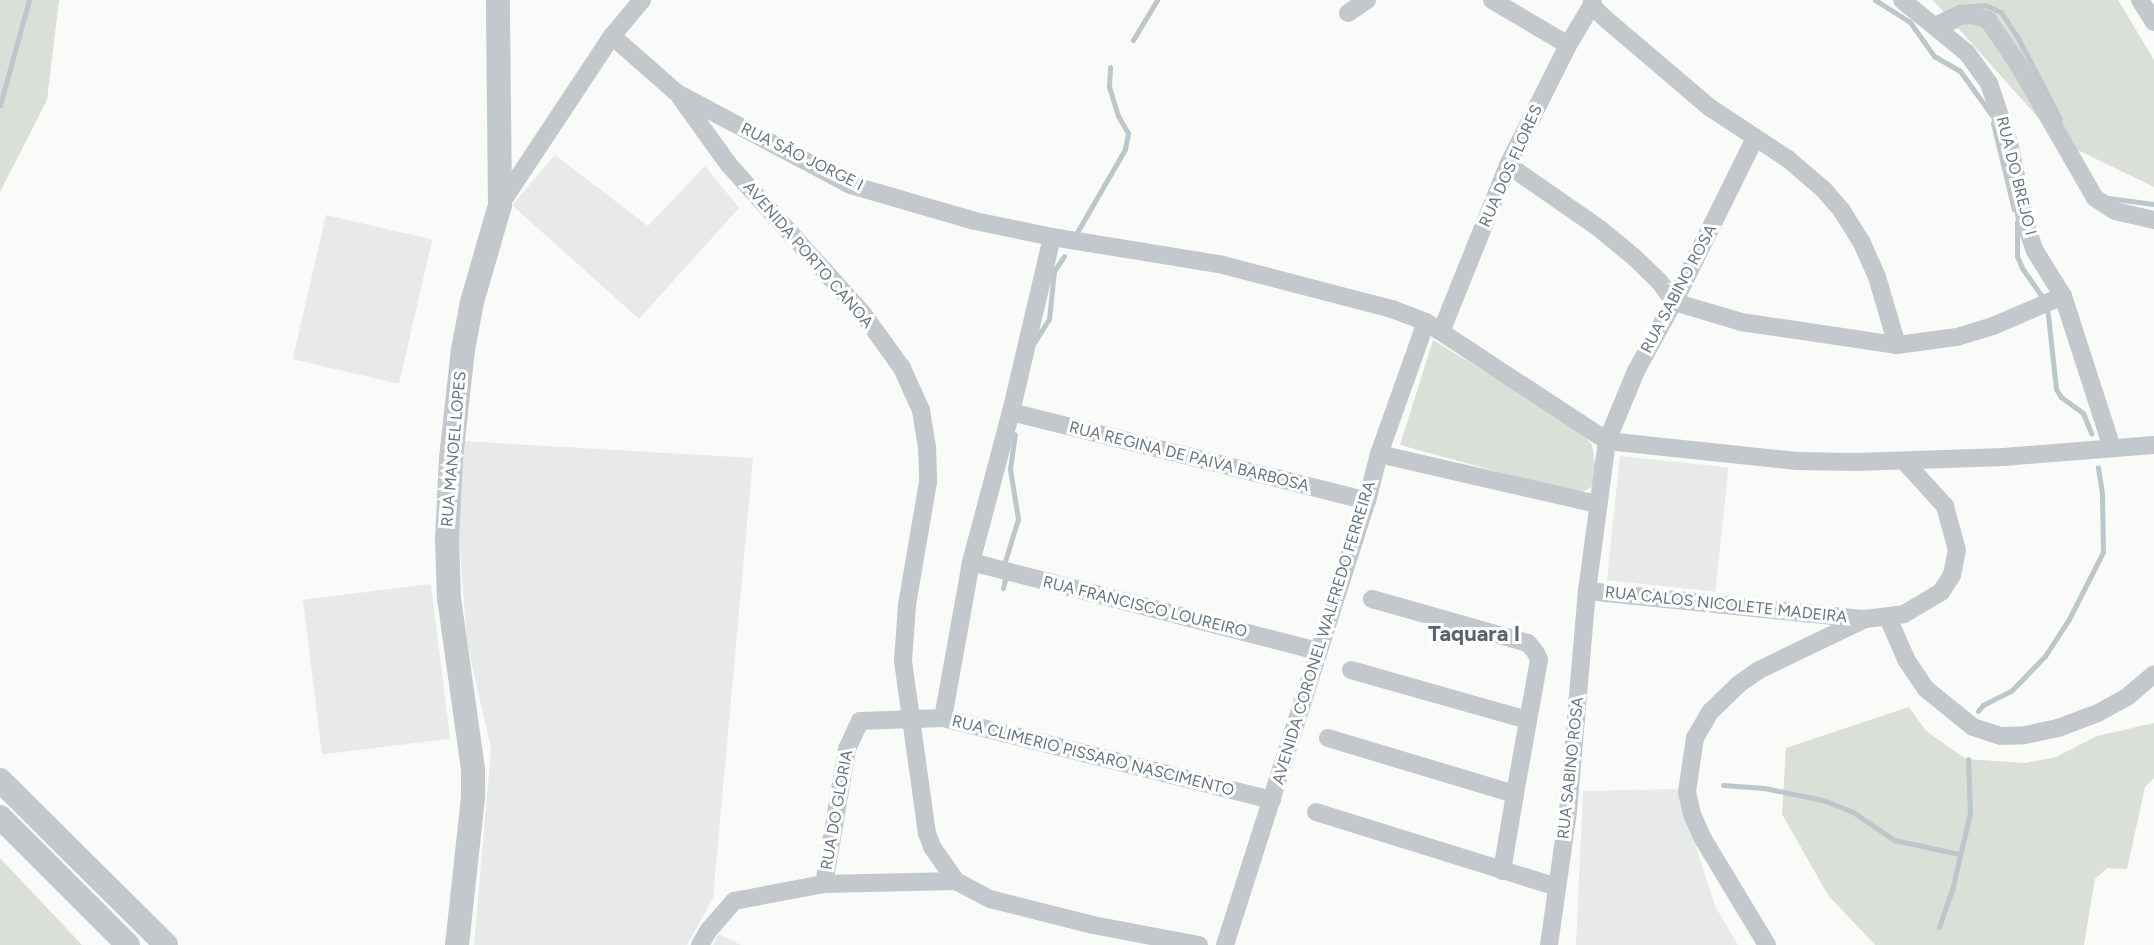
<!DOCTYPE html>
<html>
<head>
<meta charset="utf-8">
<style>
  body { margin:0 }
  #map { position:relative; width:2154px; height:945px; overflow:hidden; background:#fafaf8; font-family:Figtree,sans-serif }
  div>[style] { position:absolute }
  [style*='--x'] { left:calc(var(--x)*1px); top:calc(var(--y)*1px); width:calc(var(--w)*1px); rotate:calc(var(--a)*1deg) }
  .built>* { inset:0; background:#e8e9e9; transform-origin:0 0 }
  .green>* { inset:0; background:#dadfd7 }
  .stream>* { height:5px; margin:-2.5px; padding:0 2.5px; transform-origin:2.5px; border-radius:2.5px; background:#bbc7cb }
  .minor>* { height:18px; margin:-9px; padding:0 9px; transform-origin:9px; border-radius:9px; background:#c3c8cc }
  .tertiary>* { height:24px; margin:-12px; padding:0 12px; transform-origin:12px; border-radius:12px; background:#c3c8cc }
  span { translate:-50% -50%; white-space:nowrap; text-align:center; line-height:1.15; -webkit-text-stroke:6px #fff; paint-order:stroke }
  .street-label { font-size:16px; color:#657683 }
  .district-label { font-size:22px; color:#57646e; font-weight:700 }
</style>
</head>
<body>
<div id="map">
  <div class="built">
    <div style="clip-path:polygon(555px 155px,648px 226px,705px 166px,739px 208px,639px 319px,512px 205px)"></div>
    <div style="left:326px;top:215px;width:109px;height:148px;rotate:13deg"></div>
    <div style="clip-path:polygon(463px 441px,753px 458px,713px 898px,687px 945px,474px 945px,491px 749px,467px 643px,459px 536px)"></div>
    <div style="left:1620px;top:456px;width:109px;height:125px;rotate:6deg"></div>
    <div style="left:431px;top:584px;width:156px;height:129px;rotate:83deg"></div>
    <div style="clip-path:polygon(1677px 789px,1715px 906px,1738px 945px,1576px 945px,1583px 791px)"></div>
    <div style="clip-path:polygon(719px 934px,741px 945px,713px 945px)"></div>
  </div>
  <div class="green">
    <div style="clip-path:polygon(0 0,59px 0,47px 100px,0 192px)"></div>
    <div style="clip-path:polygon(1933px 0,2118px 0,2154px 60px,2154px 187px,2059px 141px)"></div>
    <div style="clip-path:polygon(1433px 340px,1576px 427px,1592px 445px,1596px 469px,1593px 486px,1579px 494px,1400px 445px)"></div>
    <div style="clip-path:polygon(1909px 707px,1926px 731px,1966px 759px,2025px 763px,2056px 757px,2097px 736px,2154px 723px,2154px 778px,2145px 787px,2127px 869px,2107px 868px,2095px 879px,2084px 945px,1875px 945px,1828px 895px,1782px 814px,1786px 748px)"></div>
    <div style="clip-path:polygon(0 858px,82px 945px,0 945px)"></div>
  </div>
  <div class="stream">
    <div style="--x:1875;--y:0;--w:41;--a:32.2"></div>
    <div style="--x:1910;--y:22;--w:42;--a:54.8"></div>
    <div style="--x:1934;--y:56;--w:30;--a:30"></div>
    <div style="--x:1960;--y:71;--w:53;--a:54.2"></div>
    <div style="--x:1933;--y:19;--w:29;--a:-25"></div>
    <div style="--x:1959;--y:7;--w:26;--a:-4"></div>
    <div style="--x:1985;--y:5;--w:17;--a:24"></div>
    <div style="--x:2001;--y:12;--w:31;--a:57"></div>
    <div style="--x:2018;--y:38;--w:91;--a:62.6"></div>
    <div style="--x:1133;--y:40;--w:47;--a:-59"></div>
    <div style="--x:0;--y:105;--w:109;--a:-74.6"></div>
    <div style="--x:1993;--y:123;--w:89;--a:76.4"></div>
    <div style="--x:2108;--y:198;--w:46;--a:7.4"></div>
    <div style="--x:2017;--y:222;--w:34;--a:90"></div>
    <div style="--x:2017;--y:256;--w:13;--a:67"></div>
    <div style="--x:2022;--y:268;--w:39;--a:55"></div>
    <div style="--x:1076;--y:234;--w:98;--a:-60"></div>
    <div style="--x:1125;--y:149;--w:16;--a:-79"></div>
    <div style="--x:1128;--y:133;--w:20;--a:-120"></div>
    <div style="--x:1118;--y:116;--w:30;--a:-107"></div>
    <div style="--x:1109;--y:87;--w:20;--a:-87"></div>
    <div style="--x:2047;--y:306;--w:83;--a:83.8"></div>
    <div style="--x:2056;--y:389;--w:9;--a:58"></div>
    <div style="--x:2061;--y:397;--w:27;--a:36"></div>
    <div style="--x:2083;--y:413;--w:22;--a:68"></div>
    <div style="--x:1032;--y:346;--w:32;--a:-58"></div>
    <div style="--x:1049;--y:319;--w:48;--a:-84.1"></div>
    <div style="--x:1054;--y:271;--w:18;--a:-56"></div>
    <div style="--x:1005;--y:561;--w:44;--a:-72.8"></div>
    <div style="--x:1018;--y:519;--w:51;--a:-99.1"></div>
    <div style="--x:1010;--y:469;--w:35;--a:-82"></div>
    <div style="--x:1003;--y:588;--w:13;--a:-77"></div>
    <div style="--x:1978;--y:711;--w:8;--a:-50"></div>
    <div style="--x:1983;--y:705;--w:31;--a:-27"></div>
    <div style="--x:2011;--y:691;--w:49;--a:-45.8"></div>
    <div style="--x:2045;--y:656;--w:44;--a:-57"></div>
    <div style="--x:2069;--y:619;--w:75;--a:-63.1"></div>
    <div style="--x:2103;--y:552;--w:59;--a:-91"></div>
    <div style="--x:2102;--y:493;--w:26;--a:-99"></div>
    <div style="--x:1723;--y:785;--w:41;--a:4.2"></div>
    <div style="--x:1764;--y:788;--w:60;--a:11.5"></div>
    <div style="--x:1823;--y:800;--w:32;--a:22"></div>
    <div style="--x:1853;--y:812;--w:50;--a:34.3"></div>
    <div style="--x:1894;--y:840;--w:67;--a:12"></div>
    <div style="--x:1939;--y:927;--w:39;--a:-71"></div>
    <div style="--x:1952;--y:890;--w:79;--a:-76.8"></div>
    <div style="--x:1970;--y:813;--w:54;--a:-92.1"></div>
  </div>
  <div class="minor">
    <div style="--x:1492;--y:0;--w:88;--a:30.6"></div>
    <div style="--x:1592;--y:0;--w:8;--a:76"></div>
    <div style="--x:1594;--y:8;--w:19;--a:43"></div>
    <div style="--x:1608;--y:21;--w:133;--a:40.4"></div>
    <div style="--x:1709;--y:107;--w:95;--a:33.4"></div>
    <div style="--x:1788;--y:159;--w:48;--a:40.7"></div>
    <div style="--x:1824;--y:190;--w:28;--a:49"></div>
    <div style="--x:1842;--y:211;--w:36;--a:58"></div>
    <div style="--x:1861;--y:241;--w:39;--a:66"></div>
    <div style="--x:1877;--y:277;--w:71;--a:73.6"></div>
    <div style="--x:1902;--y:0;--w:84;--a:39.2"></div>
    <div style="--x:1967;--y:53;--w:37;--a:54"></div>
    <div style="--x:1989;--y:83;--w:63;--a:71.6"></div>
    <div style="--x:2009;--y:143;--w:87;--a:78"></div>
    <div style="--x:2027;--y:228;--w:24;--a:71"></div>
    <div style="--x:2035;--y:251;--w:53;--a:58.1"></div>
    <div style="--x:2063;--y:296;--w:160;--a:72.1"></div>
    <div style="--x:2140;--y:0;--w:26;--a:58"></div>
    <div style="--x:1348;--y:13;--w:23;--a:-34"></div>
    <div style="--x:1938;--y:29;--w:26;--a:-31"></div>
    <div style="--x:1960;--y:16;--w:12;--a:-5"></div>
    <div style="--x:1972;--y:15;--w:17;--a:17"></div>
    <div style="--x:1988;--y:20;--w:53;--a:55.7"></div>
    <div style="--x:2018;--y:64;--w:155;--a:60.1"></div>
    <div style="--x:2095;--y:198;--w:24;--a:33"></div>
    <div style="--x:2115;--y:211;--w:40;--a:13"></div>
    <div style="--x:612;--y:36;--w:86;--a:41.2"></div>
    <div style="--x:677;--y:93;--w:197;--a:27.9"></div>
    <div style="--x:851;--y:185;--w:129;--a:16.2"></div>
    <div style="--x:975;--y:221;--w:79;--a:11.7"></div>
    <div style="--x:1052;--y:237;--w:169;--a:9.2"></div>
    <div style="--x:1219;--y:264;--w:179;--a:14.6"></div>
    <div style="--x:1392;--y:309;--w:36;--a:21"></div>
    <div style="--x:1426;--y:322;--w:217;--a:33.3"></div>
    <div style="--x:1607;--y:441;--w:191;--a:6"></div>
    <div style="--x:1797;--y:461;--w:59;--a:1"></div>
    <div style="--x:1856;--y:462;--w:148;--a:-1.9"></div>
    <div style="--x:2004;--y:457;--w:150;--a:-4.6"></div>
    <div style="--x:680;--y:97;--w:84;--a:54.2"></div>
    <div style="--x:729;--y:165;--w:200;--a:48"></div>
    <div style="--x:863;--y:314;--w:67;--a:54.2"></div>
    <div style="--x:902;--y:368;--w:46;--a:65.7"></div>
    <div style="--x:921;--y:410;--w:36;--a:81"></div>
    <div style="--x:927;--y:446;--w:36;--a:88"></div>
    <div style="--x:928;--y:482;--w:125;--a:99.7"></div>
    <div style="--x:907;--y:605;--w:56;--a:94.1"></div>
    <div style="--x:903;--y:661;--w:174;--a:82.1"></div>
    <div style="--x:927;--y:833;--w:15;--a:70"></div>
    <div style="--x:932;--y:847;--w:42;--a:54.8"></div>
    <div style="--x:956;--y:881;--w:38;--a:28"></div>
    <div style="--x:990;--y:899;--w:106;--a:14.2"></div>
    <div style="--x:1093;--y:925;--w:108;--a:10.7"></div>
    <div style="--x:1508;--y:165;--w:112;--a:34.8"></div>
    <div style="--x:1600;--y:229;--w:45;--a:39.6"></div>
    <div style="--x:1635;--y:258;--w:33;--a:44"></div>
    <div style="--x:1659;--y:281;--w:26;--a:54"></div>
    <div style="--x:1674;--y:302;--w:70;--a:16.6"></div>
    <div style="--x:1741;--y:322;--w:158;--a:8.4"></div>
    <div style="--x:1897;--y:345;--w:61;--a:-7.6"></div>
    <div style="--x:1957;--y:337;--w:38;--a:-17"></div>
    <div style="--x:1993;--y:326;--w:76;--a:-23.2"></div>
    <div style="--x:500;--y:205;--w:203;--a:-56.5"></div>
    <div style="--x:612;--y:36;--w:47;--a:-50.2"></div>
    <div style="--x:1441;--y:332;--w:180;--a:-68.1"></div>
    <div style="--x:1508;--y:165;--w:134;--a:-63.4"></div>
    <div style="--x:1568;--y:45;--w:47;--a:-59"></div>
    <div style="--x:1011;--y:412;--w:367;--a:14"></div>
    <div style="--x:1379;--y:454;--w:225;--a:12.9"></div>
    <div style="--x:971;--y:562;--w:358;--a:14.4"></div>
    <div style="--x:1587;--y:591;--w:279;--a:5.8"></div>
    <div style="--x:1865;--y:619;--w:39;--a:-7"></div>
    <div style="--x:1904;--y:614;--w:43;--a:-30.7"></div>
    <div style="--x:1941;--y:592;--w:20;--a:-57"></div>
    <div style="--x:1952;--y:575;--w:25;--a:-79"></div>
    <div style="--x:1957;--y:550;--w:46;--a:-105.3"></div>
    <div style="--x:1945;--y:506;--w:59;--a:-132.3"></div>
    <div style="--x:1372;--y:599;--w:162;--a:15.8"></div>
    <div style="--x:1528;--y:643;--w:13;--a:51"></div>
    <div style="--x:1536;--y:653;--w:8;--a:67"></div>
    <div style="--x:1539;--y:660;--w:136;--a:100.2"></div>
    <div style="--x:1888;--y:618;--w:47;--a:66.2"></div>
    <div style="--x:1907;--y:661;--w:34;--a:56"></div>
    <div style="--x:1926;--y:689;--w:60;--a:39"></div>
    <div style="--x:1973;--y:727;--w:29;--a:18"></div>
    <div style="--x:2001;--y:736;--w:24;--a:-2"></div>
    <div style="--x:2025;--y:735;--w:34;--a:-12"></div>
    <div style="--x:2058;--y:728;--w:43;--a:-20.6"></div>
    <div style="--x:2098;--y:713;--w:33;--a:-29"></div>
    <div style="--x:2127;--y:697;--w:35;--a:-40"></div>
    <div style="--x:1351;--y:670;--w:184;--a:15.8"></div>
    <div style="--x:943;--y:718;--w:158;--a:-79.8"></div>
    <div style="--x:971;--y:562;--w:155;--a:-75.1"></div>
    <div style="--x:1011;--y:412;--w:180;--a:-76.8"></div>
    <div style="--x:1328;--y:738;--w:195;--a:16.7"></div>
    <div style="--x:1515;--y:794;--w:78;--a:99.6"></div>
    <div style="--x:1316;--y:812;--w:252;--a:17.3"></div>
    <div style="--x:824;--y:884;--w:137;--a:-80.3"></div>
    <div style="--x:847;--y:749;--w:31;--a:-65"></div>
    <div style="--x:860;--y:721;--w:83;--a:-2.1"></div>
    <div style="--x:943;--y:718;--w:339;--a:14"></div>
    <div style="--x:700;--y:945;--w:16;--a:-60"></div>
    <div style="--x:708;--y:931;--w:40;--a:-49"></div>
    <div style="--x:734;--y:901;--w:92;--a:-10.7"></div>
    <div style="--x:824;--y:884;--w:132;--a:-1.3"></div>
    <div style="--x:1225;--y:945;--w:466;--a:-72.3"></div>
    <div style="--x:1367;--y:501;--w:49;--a:-75.7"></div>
    <div style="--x:1379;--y:454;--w:140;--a:-70.4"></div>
    <div style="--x:1549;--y:945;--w:134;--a:-81.9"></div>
    <div style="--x:1568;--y:812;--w:222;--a:-85.1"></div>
    <div style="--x:1587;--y:591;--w:151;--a:-82.4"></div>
    <div style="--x:1607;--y:441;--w:76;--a:-67.5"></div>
    <div style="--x:1636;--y:371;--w:79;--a:-61.2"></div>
    <div style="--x:1674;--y:302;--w:183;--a:-63.7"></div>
    <div style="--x:1767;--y:945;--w:124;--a:-121.1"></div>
    <div style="--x:1703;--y:839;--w:27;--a:-114"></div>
    <div style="--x:1692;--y:814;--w:23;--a:-103"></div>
    <div style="--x:1687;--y:792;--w:55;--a:-81.6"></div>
    <div style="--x:1695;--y:738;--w:30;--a:-60"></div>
    <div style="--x:1710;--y:712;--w:40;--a:-44"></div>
    <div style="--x:1739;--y:684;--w:24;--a:-35"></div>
    <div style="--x:1759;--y:670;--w:118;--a:-25.7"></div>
  </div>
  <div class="tertiary">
    <div style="--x:0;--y:780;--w:234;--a:44.8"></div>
    <div style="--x:0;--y:817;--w:181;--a:45"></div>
    <div style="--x:457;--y:945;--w:149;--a:-83.8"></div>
    <div style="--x:473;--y:797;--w:28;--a:-90"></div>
    <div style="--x:473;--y:769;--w:172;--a:-98"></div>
    <div style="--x:449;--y:599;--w:59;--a:-91.9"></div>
    <div style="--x:447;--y:540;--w:82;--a:-87.2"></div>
    <div style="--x:451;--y:458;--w:109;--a:-83.7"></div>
    <div style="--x:463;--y:350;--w:49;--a:-79.4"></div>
    <div style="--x:472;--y:302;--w:101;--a:-73.9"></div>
    <div style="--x:500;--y:205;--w:205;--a:-90.6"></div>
  </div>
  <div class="street-label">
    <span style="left:802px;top:157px;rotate:26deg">RUA SÃO JORGE I</span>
    <span style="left:1511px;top:166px;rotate:-66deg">RUA DOS FLORES</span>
    <span style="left:2016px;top:176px;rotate:76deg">RUA DO BREJO I</span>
    <span style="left:808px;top:255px;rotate:49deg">AVENIDA PORTO CANOA</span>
    <span style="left:1679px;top:289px;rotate:-62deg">RUA SABINO ROSA</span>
    <span style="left:454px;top:449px;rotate:-85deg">RUA MANOEL LOPES</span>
    <span style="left:1189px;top:457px;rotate:14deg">RUA REGINA DE PAIVA BARBOSA</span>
    <span style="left:1726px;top:605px;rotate:6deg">RUA CALOS NICOLETE MADEIRA</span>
    <span style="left:1145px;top:607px;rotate:14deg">RUA FRANCISCO LOUREIRO</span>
    <span style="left:1324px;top:633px;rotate:-73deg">AVENIDA CORONEL WALFREDO FERREIRA</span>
    <span style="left:1093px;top:756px;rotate:14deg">RUA CLIMERIO PISSARO NASCIMENTO</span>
    <span style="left:1571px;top:768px;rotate:-84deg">RUA SABINO ROSA</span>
    <span style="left:837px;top:810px;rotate:-80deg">RUA DO GLORIA</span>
  </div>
  <div class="district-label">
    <span style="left:1474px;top:634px">Taquara I</span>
  </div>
</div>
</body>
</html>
